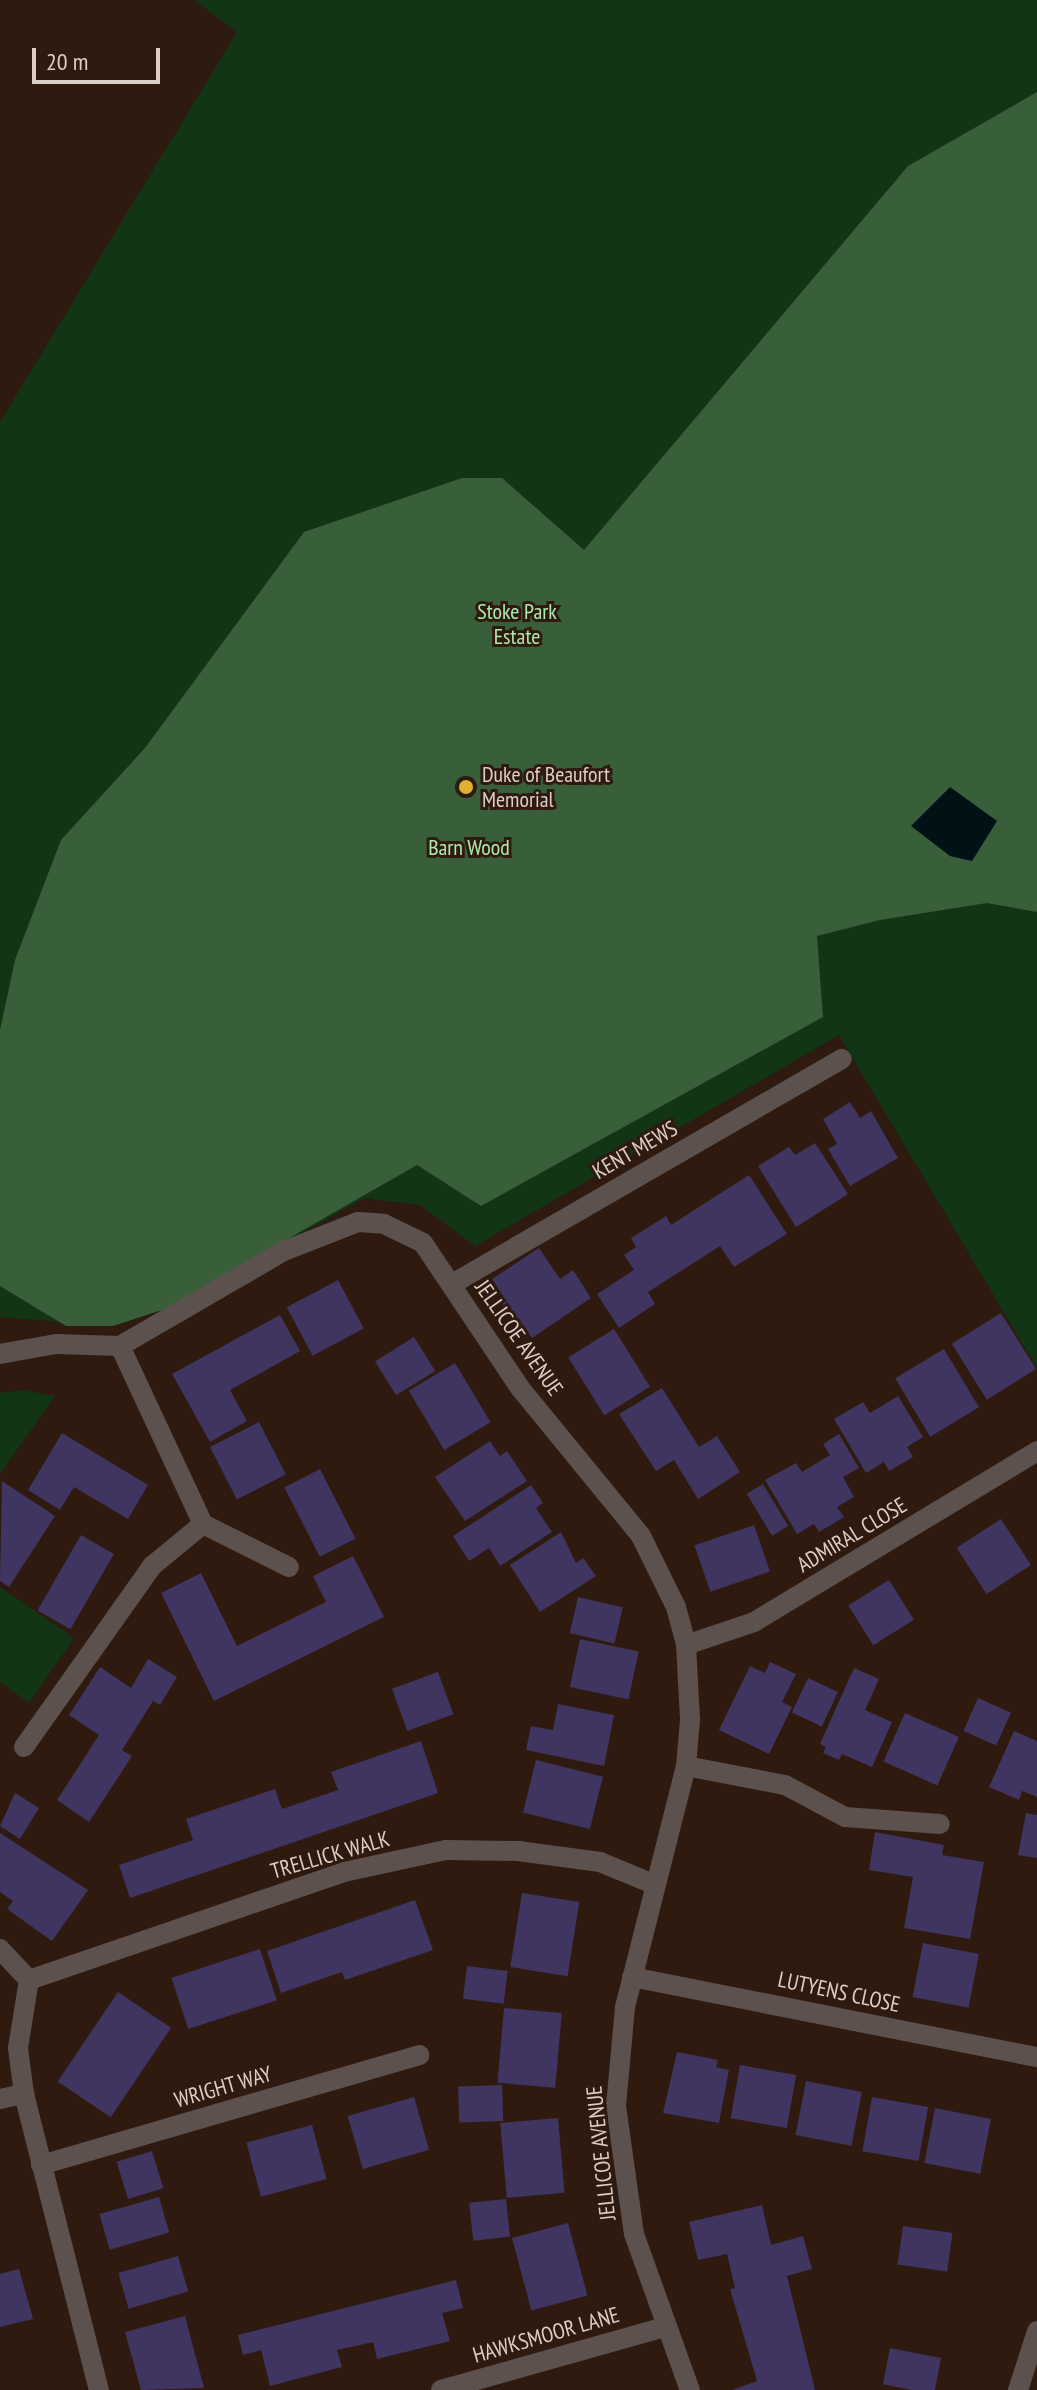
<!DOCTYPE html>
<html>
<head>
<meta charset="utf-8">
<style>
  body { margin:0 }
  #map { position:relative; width:1037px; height:2390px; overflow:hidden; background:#2e1a0f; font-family:"PT Sans Narrow",sans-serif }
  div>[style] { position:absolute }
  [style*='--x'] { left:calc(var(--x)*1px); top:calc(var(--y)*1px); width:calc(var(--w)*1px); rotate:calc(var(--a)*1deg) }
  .green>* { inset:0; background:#123615 }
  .forest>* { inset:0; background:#395e3a }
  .water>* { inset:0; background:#001215 }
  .building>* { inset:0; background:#3f3560; transform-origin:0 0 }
  .minor>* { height:20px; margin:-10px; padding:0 10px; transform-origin:10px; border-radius:10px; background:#5c514c }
  .dots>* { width:22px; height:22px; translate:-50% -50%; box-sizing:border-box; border:4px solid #2e1a0f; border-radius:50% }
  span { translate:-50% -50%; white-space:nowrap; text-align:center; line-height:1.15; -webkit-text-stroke:6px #2e1a0f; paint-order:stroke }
  .park-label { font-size:22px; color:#adeaad }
  .poi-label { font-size:22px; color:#dccec7 }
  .left { translate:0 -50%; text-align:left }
  .street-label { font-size:22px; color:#dccec7 }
  .scale { position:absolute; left:32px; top:48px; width:128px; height:36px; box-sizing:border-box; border:4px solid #dccec7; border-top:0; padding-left:10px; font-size:24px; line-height:28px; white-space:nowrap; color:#dccec7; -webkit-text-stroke:6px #2e1a0f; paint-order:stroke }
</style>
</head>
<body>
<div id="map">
  <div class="green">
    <div style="clip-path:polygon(194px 0,1037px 0,1037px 1368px,839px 1035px,475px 1246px,420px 1205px,365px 1198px,165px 1309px,113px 1326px,0 1317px,0 422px,237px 32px)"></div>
    <div style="clip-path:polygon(22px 1390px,55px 1396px,0 1474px,0 1393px)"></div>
    <div style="clip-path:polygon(0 1587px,74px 1638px,29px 1703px,0 1682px)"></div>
  </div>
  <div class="forest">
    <div style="clip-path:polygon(1037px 92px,1037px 912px,987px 903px,880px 920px,817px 936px,823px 1017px,481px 1206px,417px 1165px,165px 1309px,113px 1326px,66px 1326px,0 1286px,0 1030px,15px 960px,61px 840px,145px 748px,304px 532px,462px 478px,502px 478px,584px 550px,908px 166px)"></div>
  </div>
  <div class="water">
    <div style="clip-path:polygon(950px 787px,997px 821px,972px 861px,950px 856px,911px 826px)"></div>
  </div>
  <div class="building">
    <div style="clip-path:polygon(850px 1102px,860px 1118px,871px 1111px,898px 1158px,850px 1186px,828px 1149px,837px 1144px,823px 1119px)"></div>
    <div style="clip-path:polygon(815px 1143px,848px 1194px,796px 1227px,758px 1166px,789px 1147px,795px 1155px)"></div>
    <div style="clip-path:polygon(749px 1175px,787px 1234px,734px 1267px,720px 1246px,648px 1292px,655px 1304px,619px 1328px,597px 1294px,634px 1270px,624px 1255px,636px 1247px,631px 1238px,666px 1216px,671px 1225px)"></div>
    <div style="clip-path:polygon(539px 1248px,560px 1279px,573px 1270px,591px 1298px,532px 1338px,498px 1299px,503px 1296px,492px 1279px)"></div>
    <div style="left:338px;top:1280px;width:55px;height:58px;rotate:62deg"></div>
    <div style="left:1001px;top:1313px;width:66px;height:58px;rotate:58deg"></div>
    <div style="clip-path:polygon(280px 1315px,300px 1351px,230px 1390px,247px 1421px,210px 1442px,172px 1374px)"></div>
    <div style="left:614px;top:1329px;width:68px;height:54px;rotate:58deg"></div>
    <div style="left:414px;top:1337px;width:40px;height:46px;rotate:58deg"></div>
    <div style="left:944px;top:1349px;width:68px;height:57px;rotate:59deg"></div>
    <div style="left:455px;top:1363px;width:69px;height:54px;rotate:59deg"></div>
    <div style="clip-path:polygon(662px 1388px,699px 1447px,717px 1436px,740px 1472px,698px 1499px,674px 1460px,656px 1471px,619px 1414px)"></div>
    <div style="clip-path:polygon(898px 1396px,923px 1437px,907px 1447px,913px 1457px,889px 1471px,884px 1462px,866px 1473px,834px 1419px,863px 1402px,870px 1413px)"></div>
    <div style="left:259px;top:1422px;width:59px;height:55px;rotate:63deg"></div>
    <div style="clip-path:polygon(62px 1433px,148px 1485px,128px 1519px,74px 1487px,60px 1510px,28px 1490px)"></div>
    <div style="clip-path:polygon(839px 1434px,859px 1468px,843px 1477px,854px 1497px,837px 1507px,844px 1517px,819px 1532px,814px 1524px,797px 1534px,765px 1480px,796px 1463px,802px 1472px,830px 1455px,823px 1444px)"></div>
    <div style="clip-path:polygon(490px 1441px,500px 1456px,507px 1451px,527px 1481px,465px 1521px,435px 1477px)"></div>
    <div style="left:320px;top:1469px;width:78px;height:40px;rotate:63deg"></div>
    <div style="clip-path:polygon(2px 1481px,55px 1516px,9px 1587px,0 1581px)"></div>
    <div style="left:763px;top:1484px;width:49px;height:19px;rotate:59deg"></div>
    <div style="clip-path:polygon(531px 1485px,543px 1503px,536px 1508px,552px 1532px,500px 1566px,489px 1548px,469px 1561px,453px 1536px)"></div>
    <div style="left:1001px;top:1519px;width:55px;height:53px;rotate:57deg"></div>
    <div style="left:754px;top:1525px;width:49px;height:63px;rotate:71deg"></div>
    <div style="clip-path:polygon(561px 1532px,576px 1563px,583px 1558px,596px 1576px,540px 1612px,510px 1565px)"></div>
    <div style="left:81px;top:1535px;width:38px;height:87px;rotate:30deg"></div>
    <div style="clip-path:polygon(353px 1556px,384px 1617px,214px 1701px,161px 1593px,201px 1573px,237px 1646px,326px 1602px,313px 1576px)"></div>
    <div style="left:889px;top:1580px;width:47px;height:48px;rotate:58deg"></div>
    <div style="left:578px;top:1597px;width:46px;height:37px;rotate:13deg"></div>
    <div style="left:580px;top:1639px;width:60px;height:49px;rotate:12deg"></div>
    <div style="clip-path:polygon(148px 1659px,177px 1677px,160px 1705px,153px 1701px,122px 1750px,132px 1756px,89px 1822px,57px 1800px,99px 1735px,69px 1715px,100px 1667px,131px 1688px)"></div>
    <div style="clip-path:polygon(770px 1662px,796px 1674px,782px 1702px,792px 1707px,769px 1754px,719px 1730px,750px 1666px,765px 1673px)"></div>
    <div style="clip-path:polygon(854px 1668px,879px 1679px,865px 1710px,892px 1722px,872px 1767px,842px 1754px,839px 1760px,823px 1753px,826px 1747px,820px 1744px)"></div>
    <div style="left:438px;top:1672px;width:45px;height:49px;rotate:70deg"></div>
    <div style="left:808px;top:1678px;width:33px;height:38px;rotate:25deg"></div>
    <div style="left:978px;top:1698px;width:36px;height:36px;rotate:24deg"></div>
    <div style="clip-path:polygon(558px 1704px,614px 1715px,604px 1766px,526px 1750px,531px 1726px,553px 1730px)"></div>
    <div style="left:905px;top:1713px;width:59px;height:53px;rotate:24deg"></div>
    <div style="clip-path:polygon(1014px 1731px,1037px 1741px,1037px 1797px,1022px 1791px,1019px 1800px,989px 1787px)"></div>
    <div style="clip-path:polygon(421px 1741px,438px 1793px,130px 1898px,119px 1865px,193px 1840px,186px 1819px,275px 1789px,282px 1809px,338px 1790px,331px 1772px)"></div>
    <div style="left:536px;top:1760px;width:69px;height:54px;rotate:14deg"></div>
    <div style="clip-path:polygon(15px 1793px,39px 1808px,20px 1839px,0 1826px)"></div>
    <div style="clip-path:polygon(1026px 1813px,1037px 1815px,1037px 1858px,1018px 1855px)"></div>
    <div style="clip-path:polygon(875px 1832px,944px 1845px,942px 1855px,984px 1862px,970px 1939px,904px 1928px,913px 1877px,869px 1870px)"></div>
    <div style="clip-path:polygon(0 1833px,88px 1890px,52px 1941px,7px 1909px,13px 1901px,0 1892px)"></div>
    <div style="left:522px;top:1893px;width:58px;height:75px;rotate:9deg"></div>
    <div style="clip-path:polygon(415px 1900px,433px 1950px,345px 1980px,342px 1972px,281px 1993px,267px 1951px)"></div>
    <div style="left:923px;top:1943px;width:57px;height:55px;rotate:11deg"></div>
    <div style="left:260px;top:1949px;width:54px;height:93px;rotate:72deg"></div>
    <div style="left:467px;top:1966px;width:41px;height:33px;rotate:7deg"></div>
    <div style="left:118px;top:1992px;width:64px;height:108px;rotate:34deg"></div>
    <div style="left:504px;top:2008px;width:58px;height:75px;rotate:5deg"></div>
    <div style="clip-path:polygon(677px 2052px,718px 2060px,716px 2067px,729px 2070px,719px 2123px,663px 2113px)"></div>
    <div style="left:740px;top:2065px;width:57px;height:54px;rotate:10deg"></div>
    <div style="left:806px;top:2081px;width:57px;height:55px;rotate:11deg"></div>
    <div style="left:502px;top:2085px;width:36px;height:44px;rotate:88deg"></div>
    <div style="left:414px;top:2097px;width:55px;height:69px;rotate:74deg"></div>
    <div style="left:872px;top:2097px;width:57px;height:55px;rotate:10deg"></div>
    <div style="left:935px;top:2108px;width:57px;height:56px;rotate:11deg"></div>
    <div style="left:558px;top:2118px;width:75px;height:58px;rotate:85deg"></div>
    <div style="left:312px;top:2125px;width:56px;height:68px;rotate:75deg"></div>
    <div style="left:152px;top:2151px;width:39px;height:37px;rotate:73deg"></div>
    <div style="left:159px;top:2197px;width:37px;height:62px;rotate:74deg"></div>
    <div style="left:506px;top:2199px;width:38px;height:37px;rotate:84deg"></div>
    <div style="clip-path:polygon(762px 2205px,771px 2245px,803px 2236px,812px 2269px,787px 2276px,815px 2390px,732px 2390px,757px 2381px,730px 2289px,735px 2288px,727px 2254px,698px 2260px,689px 2222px)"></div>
    <div style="left:568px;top:2223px;width:75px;height:58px;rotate:75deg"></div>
    <div style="left:903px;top:2226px;width:50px;height:39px;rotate:8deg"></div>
    <div style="left:178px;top:2256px;width:37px;height:62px;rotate:74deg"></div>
    <div style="clip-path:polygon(19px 2269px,33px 2319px,0 2327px,0 2274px)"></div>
    <div style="clip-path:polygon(456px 2280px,463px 2308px,442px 2313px,450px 2341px,377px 2359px,373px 2342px,337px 2350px,342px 2367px,270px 2386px,261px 2350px,243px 2355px,238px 2335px)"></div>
    <div style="clip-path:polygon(185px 2316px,204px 2388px,141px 2390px,125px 2332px)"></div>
    <div style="left:890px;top:2348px;width:52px;height:37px;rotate:11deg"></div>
  </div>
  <div class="minor">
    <div style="--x:452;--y:1284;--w:450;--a:-30"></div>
    <div style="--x:120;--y:1346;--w:196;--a:65"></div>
    <div style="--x:203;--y:1524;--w:96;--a:26.6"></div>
    <div style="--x:0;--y:1354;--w:57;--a:-10.1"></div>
    <div style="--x:56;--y:1344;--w:64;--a:1.8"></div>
    <div style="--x:120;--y:1346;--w:190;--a:-30.1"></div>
    <div style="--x:284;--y:1251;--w:79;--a:-21.4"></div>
    <div style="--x:358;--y:1222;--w:26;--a:4"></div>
    <div style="--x:384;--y:1224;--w:43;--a:26"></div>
    <div style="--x:423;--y:1243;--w:174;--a:56.2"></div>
    <div style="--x:520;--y:1388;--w:191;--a:50.7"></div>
    <div style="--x:641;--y:1536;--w:79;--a:63.8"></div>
    <div style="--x:676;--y:1607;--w:39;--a:75"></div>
    <div style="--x:686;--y:1645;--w:75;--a:86.9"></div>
    <div style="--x:690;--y:1720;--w:46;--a:95"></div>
    <div style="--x:686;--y:1766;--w:249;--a:104.2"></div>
    <div style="--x:625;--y:2007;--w:99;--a:95.2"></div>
    <div style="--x:616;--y:2106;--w:129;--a:82"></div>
    <div style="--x:634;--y:2234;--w:166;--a:70.3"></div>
    <div style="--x:686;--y:1645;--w:72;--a:-18.7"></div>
    <div style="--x:754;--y:1622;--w:331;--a:-31.1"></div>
    <div style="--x:24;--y:1747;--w:222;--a:-54.7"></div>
    <div style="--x:152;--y:1566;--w:66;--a:-39.5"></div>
    <div style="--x:686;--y:1766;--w:101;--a:10.9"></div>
    <div style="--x:785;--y:1785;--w:68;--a:28.1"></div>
    <div style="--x:845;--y:1817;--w:95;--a:4.2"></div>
    <div style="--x:0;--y:1949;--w:42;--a:46.9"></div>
    <div style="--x:29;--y:1980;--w:69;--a:99.2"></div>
    <div style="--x:18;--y:2048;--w:46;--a:82.6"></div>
    <div style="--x:24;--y:2094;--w:305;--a:75.8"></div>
    <div style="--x:632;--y:1977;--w:413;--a:11.2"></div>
    <div style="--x:29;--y:1980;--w:333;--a:-18.9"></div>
    <div style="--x:344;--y:1872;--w:104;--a:-12.2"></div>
    <div style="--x:446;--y:1850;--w:72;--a:0.8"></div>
    <div style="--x:518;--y:1851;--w:83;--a:7.6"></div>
    <div style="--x:600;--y:1862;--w:57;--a:22.5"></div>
    <div style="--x:0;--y:2099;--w:25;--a:-12"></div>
    <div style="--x:41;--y:2165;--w:394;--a:-16.2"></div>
    <div style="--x:441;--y:2390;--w:233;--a:-15.7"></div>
    <div style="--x:1018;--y:2390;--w:62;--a:-72.1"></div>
  </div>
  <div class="dots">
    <div style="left:466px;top:787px;background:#dfb034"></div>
  </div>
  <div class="park-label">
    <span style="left:517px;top:624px">Stoke Park<br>Estate</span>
    <span style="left:469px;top:848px">Barn Wood</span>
  </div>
  <div class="poi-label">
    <span class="left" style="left:482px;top:787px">Duke of Beaufort<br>Memorial</span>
  </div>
  <div class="street-label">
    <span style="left:635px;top:1150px;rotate:-30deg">KENT MEWS</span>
    <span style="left:519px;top:1338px;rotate:55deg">JELLICOE AVENUE</span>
    <span style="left:852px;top:1535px;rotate:-31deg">ADMIRAL CLOSE</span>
    <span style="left:330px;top:1855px;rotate:-16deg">TRELLICK WALK</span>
    <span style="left:839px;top:1992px;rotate:12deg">LUTYENS CLOSE</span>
    <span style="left:223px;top:2087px;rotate:-16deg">WRIGHT WAY</span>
    <span style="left:601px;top:2153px;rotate:-96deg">JELLICOE AVENUE</span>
    <span style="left:546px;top:2335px;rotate:-16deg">HAWKSMOOR LANE</span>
  </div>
  <div class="scale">20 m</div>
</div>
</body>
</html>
